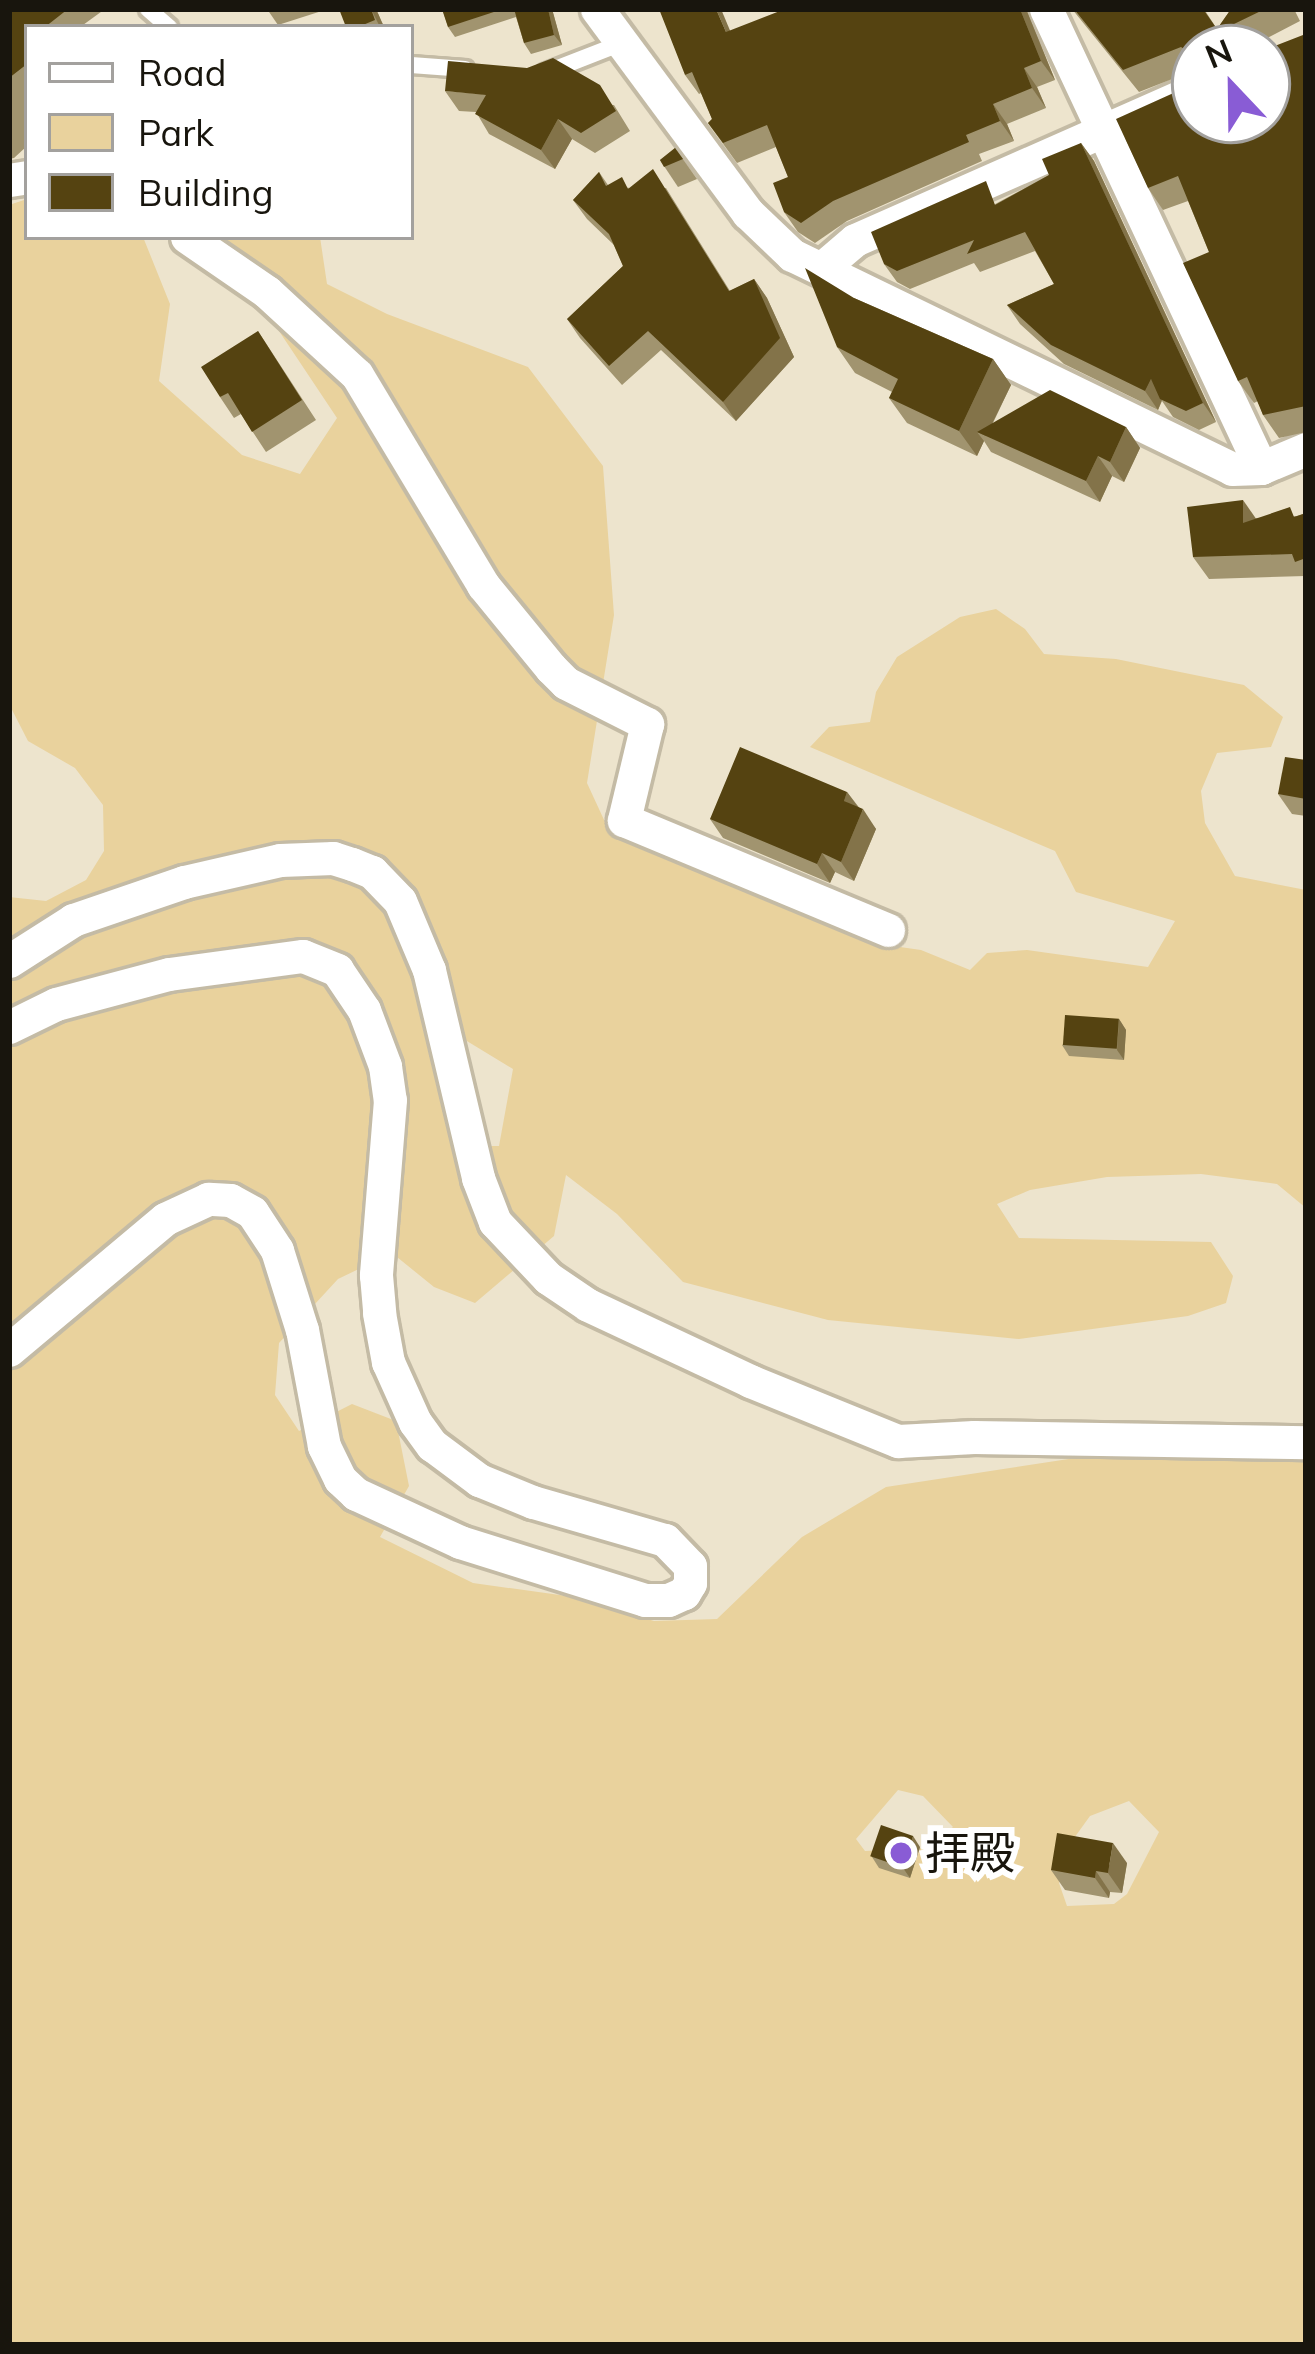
<!DOCTYPE html>
<html>
<head>
<meta charset="utf-8">
<style>
  body { margin:0 }
  #map { position:relative; width:1315px; height:2354px; overflow:hidden; background:#ede4cd; font-family:Mulish,"Noto Sans JP",sans-serif }
  div>[style] { position:absolute }
  [style*='--x'] { left:calc(var(--x)*1px); top:calc(var(--y)*1px); width:calc(var(--w)*1px); rotate:calc(var(--a)*1deg) }
  .green>* { inset:0; background:#e9d29d }
  .roads { filter:drop-shadow(3px 0 #c4bba5) drop-shadow(-3px 0 #c4bba5) drop-shadow(0 3px #c4bba5) drop-shadow(0 -3px #c4bba5) }
  .service>* { height:16px; margin:-8px; padding:0 8px; transform-origin:8px; border-radius:8px; background:#fff }
  .minor>* { height:33px; margin:-16.5px; padding:0 16.5px; transform-origin:16.5px; border-radius:16.5px; background:#fff }
  .wall>* { inset:0; background:#a1946f }
  .shaded-wall>* { inset:0; background:#837349 }
  .building>* { inset:0; background:#554311; transform-origin:0 0 }
  .dots>* { width:33px; height:33px; translate:-50% -50%; box-sizing:border-box; border:6px solid #fff; border-radius:50% }
  span { translate:-50% -50%; white-space:nowrap; text-align:center; line-height:1.15; -webkit-text-stroke:12px #fff; paint-order:stroke }
  .poi-label { font-size:45px; color:#18150d }
  .left { translate:0 -50%; text-align:left }
  .frame { position:absolute; inset:0; border:12px solid #18150d; pointer-events:none }
  .legend { position:absolute; left:24px; top:24px; width:390px; height:216px; box-sizing:border-box; background:#fff; border:3px solid #a3a19e; margin:0; padding:15px 21px; list-style:none; font-size:36px; color:#18150d }
  .legend li { display:flex; align-items:center; gap:24px; height:60px }
  .legend b { width:60px; border:3px solid #a3a19e }
  .north { position:absolute; left:1171px; top:24px; width:120px; height:120px; box-sizing:border-box; background:#fff; border:3px solid #a3a19e; border-radius:50%; rotate:338deg; font-size:33px; font-weight:700; line-height:48px; text-align:center; color:#18150d }
  .north::after { content:''; display:block; margin:auto; width:42px; height:54px; background:#895cd5; clip-path:polygon(50% 0,100% 100%,50% 72%,0 100%) }
</style>
</head>
<body>
<div id="map">
  <div class="green">
    <div style="clip-path:polygon(evenodd,27px 199px,27px 237px,143px 237px,170px 304px,159px 381px,242px 455px,300px 474px,337px 418px,275px 325px,183px 237px,320px 237px,327px 284px,387px 314px,528px 367px,603px 466px,614px 615px,587px 783px,611px 835px,886px 945px,921px 950px,970px 970px,987px 953px,1027px 950px,1148px 967px,1175px 921px,1076px 892px,1055px 851px,810px 747px,829px 727px,870px 722px,876px 692px,897px 657px,960px 617px,996px 609px,1025px 629px,1044px 654px,1116px 659px,1244px 685px,1283px 717px,1271px 747px,1217px 753px,1201px 791px,1205px 823px,1235px 876px,1306px 890px,1306px 1208px,1277px 1184px,1201px 1174px,1107px 1177px,1030px 1190px,997px 1204px,1019px 1238px,1211px 1242px,1233px 1276px,1226px 1303px,1188px 1316px,1019px 1339px,828px 1320px,683px 1282px,617px 1214px,566px 1175px,554px 1236px,475px 1303px,434px 1287px,392px 1253px,338px 1279px,279px 1343px,275px 1395px,299px 1431px,352px 1404px,396px 1421px,409px 1486px,380px 1537px,473px 1583px,574px 1597px,654px 1621px,717px 1619px,802px 1537px,886px 1487px,1095px 1455px,1306px 1461px,1306px 2345px,9px 2345px,9px 897px,46px 901px,86px 880px,104px 851px,103px 805px,75px 768px,28px 741px,9px 704px,9px 205px,27px 199px,457px 1035px,513px 1069px,499px 1146px,453px 1146px,439px 1090px,457px 1035px,27px 199px,898px 1790px,923px 1796px,953px 1827px,925px 1848px,865px 1851px,856px 1839px,898px 1790px,27px 199px,1129px 1801px,1159px 1832px,1127px 1894px,1114px 1904px,1067px 1906px,1059px 1883px,1064px 1852px,1090px 1816px,1129px 1801px)"></div>
  </div>
  <div class="roads">
    <div class="service">
      <div style="--x:148;--y:9;--w:28;--a:41"></div>
      <div style="--x:411;--y:65;--w:54;--a:4.2"></div>
      <div style="--x:545;--y:73;--w:83;--a:-21.3"></div>
    </div>
    <div class="minor">
      <div style="--x:597;--y:9;--w:254;--a:53.5"></div>
      <div style="--x:748;--y:213;--w:61;--a:43.7"></div>
      <div style="--x:792;--y:255;--w:489;--a:25.9"></div>
      <div style="--x:1232;--y:469;--w:29;--a:-2"></div>
      <div style="--x:1261;--y:468;--w:49;--a:-22.9"></div>
      <div style="--x:1046;--y:9;--w:507;--a:64.9"></div>
      <div style="--x:9;--y:180;--w:18;--a:-9"></div>
      <div style="--x:187;--y:237;--w:97;--a:34.5"></div>
      <div style="--x:267;--y:292;--w:122;--a:42.7"></div>
      <div style="--x:357;--y:375;--w:245;--a:59"></div>
      <div style="--x:483;--y:585;--w:107;--a:50.7"></div>
      <div style="--x:551;--y:668;--w:21;--a:45"></div>
      <div style="--x:566;--y:683;--w:91;--a:26.8"></div>
      <div style="--x:647;--y:724;--w:99;--a:103.5"></div>
      <div style="--x:624;--y:820;--w:286;--a:22.6"></div>
      <div style="--x:822;--y:268;--w:43;--a:-40.3"></div>
      <div style="--x:855;--y:240;--w:372;--a:-23.8"></div>
      <div style="--x:9;--y:961;--w:76;--a:-32.6"></div>
      <div style="--x:73;--y:920;--w:117;--a:-18.9"></div>
      <div style="--x:184;--y:882;--w:98;--a:-12.9"></div>
      <div style="--x:280;--y:860;--w:53;--a:-2.2"></div>
      <div style="--x:333;--y:858;--w:20;--a:18"></div>
      <div style="--x:352;--y:864;--w:22;--a:22"></div>
      <div style="--x:372;--y:872;--w:40;--a:46"></div>
      <div style="--x:400;--y:901;--w:75;--a:67.2"></div>
      <div style="--x:429;--y:970;--w:214;--a:76.7"></div>
      <div style="--x:478;--y:1178;--w:47;--a:68.9"></div>
      <div style="--x:495;--y:1222;--w:77;--a:46.6"></div>
      <div style="--x:548;--y:1278;--w:48;--a:34"></div>
      <div style="--x:588;--y:1305;--w:179;--a:25.1"></div>
      <div style="--x:750;--y:1381;--w:160;--a:22.1"></div>
      <div style="--x:898;--y:1441;--w:76;--a:-3"></div>
      <div style="--x:974;--y:1437;--w:332;--a:0.9"></div>
      <div style="--x:9;--y:1027;--w:52;--a:-26.1"></div>
      <div style="--x:56;--y:1004;--w:117;--a:-14.9"></div>
      <div style="--x:169;--y:974;--w:135;--a:-7.7"></div>
      <div style="--x:303;--y:956;--w:37;--a:22"></div>
      <div style="--x:337;--y:970;--w:48;--a:56"></div>
      <div style="--x:364;--y:1010;--w:60;--a:69.4"></div>
      <div style="--x:385;--y:1066;--w:34;--a:82"></div>
      <div style="--x:390;--y:1100;--w:176;--a:94.6"></div>
      <div style="--x:376;--y:1275;--w:38;--a:85"></div>
      <div style="--x:379;--y:1313;--w:50;--a:79.6"></div>
      <div style="--x:388;--y:1362;--w:66;--a:65.8"></div>
      <div style="--x:415;--y:1422;--w:29;--a:54"></div>
      <div style="--x:432;--y:1445;--w:59;--a:36.7"></div>
      <div style="--x:479;--y:1480;--w:58;--a:22.2"></div>
      <div style="--x:533;--y:1502;--w:137;--a:16.1"></div>
      <div style="--x:665;--y:1540;--w:36;--a:46"></div>
      <div style="--x:690;--y:1566;--w:17;--a:90"></div>
      <div style="--x:690;--y:1583;--w:12;--a:121"></div>
      <div style="--x:684;--y:1593;--w:17;--a:156"></div>
      <div style="--x:668;--y:1600;--w:23;--a:180"></div>
      <div style="--x:645;--y:1600;--w:194;--a:-162.6"></div>
      <div style="--x:460;--y:1542;--w:115;--a:-155.2"></div>
      <div style="--x:356;--y:1494;--w:22;--a:-137"></div>
      <div style="--x:340;--y:1479;--w:37;--a:-116"></div>
      <div style="--x:324;--y:1446;--w:118;--a:-100.7"></div>
      <div style="--x:302;--y:1330;--w:84;--a:-107.4"></div>
      <div style="--x:277;--y:1250;--w:45;--a:-123.3"></div>
      <div style="--x:252;--y:1212;--w:25;--a:-151"></div>
      <div style="--x:230;--y:1200;--w:22;--a:-177"></div>
      <div style="--x:208;--y:1199;--w:47;--a:155.1"></div>
      <div style="--x:165;--y:1219;--w:204;--a:140"></div>
    </div>
  </div>
  <div class="wall">
    <div style="clip-path:polygon(9px 9px,105px 9px,83px 25px,84px 27px,27px 27px,27px 114px,25px 116px,27px 120px,27px 146px,14px 158px,9px 159px)"></div>
    <div style="clip-path:polygon(267px 9px,328px 9px,278px 25px)"></div>
    <div style="clip-path:polygon(376px 9px,384px 27px,346px 27px)"></div>
    <div style="clip-path:polygon(442px 9px,552px 9px,562px 45px,531px 54px,524px 43px,516px 17px,455px 37px,448px 27px)"></div>
    <div style="clip-path:polygon(1026px 9px,1055px 80px,1037px 87px,1046px 108px,1007px 124px,1014px 141px,979px 154px,982px 161px,847px 221px,815px 243px,798px 232px,784px 212px,788px 177px,776px 147px,737px 163px,708px 123px,712px 119px,701px 93px,699px 94px,685px 75px,730px 31px)"></div>
    <div style="clip-path:polygon(1072px 9px,1204px 9px,1217px 29px,1231px 9px,1294px 9px,1300px 21px,1250px 47px,1195px 48px,1195px 70px,1139px 92px)"></div>
    <div style="clip-path:polygon(1306px 39px,1306px 432px,1279px 438px,1263px 415px,1258px 401px,1254px 403px,1238px 381px,1209px 252px,1188px 201px,1163px 210px,1148px 188px,1189px 86px)"></div>
    <div style="clip-path:polygon(445px 91px,614px 105px,630px 131px,595px 153px,572px 139px,555px 169px,489px 134px,476px 112px,459px 111px)"></div>
    <div style="clip-path:polygon(1081px 143px,1094px 161px,1216px 422px,1199px 430px,1173px 417px,1162px 401px,1158px 410px,1064px 364px,1020px 324px,1007px 305px,1054px 284px,1035px 251px,980px 272px,974px 263px,910px 289px,897px 282px,884px 264px,1049px 175px)"></div>
    <div style="clip-path:polygon(675px 148px,697px 179px,678px 187px,660px 160px)"></div>
    <div style="clip-path:polygon(599px 172px,608px 185px,630px 188px,666px 188px,730px 291px,754px 279px,767px 298px,794px 357px,736px 421px,661px 350px,622px 385px,580px 338px,567px 319px,623px 266px,614px 245px,587px 219px,573px 200px)"></div>
    <div style="clip-path:polygon(854px 298px,993px 359px,1011px 385px,993px 423px,1126px 427px,1140px 448px,1124px 482px,1112px 476px,1100px 502px,991px 452px,984px 441px,977px 456px,907px 423px,889px 398px,892px 392px,855px 373px,837px 347px)"></div>
    <div style="clip-path:polygon(258px 331px,316px 420px,266px 452px,241px 414px,234px 418px,220px 397px)"></div>
    <div style="clip-path:polygon(1306px 513px,1306px 578px,1305px 576px,1209px 579px,1193px 557px,1256px 518px,1297px 516px)"></div>
    <div style="clip-path:polygon(1306px 760px,1306px 816px,1292px 814px,1278px 794px)"></div>
    <div style="clip-path:polygon(847px 792px,876px 829px,854px 881px,835px 872px,830px 883px,723px 838px,710px 819px)"></div>
    <div style="clip-path:polygon(1119px 1019px,1126px 1030px,1124px 1060px,1069px 1056px,1062px 1045px)"></div>
    <div style="clip-path:polygon(920px 1847px,910px 1878px,879px 1868px,872px 1857px)"></div>
    <div style="clip-path:polygon(1127px 1863px,1122px 1893px,1110px 1892px,1109px 1898px,1065px 1890px,1051px 1870px)"></div>
  </div>
  <div class="shaded-wall">
    <div style="clip-path:polygon(371px 9px,376px 9px,384px 27px,380px 27px)"></div>
    <div style="clip-path:polygon(548px 9px,552px 9px,562px 45px,554px 35px)"></div>
    <div style="clip-path:polygon(716px 9px,721px 9px,739px 52px,726px 32px)"></div>
    <div style="clip-path:polygon(1020px 9px,1026px 9px,1055px 80px,1041px 61px)"></div>
    <div style="clip-path:polygon(1234px 24px,1250px 47px,1249px 48px,1235px 48px,1233px 45px)"></div>
    <div style="clip-path:polygon(1024px 68px,1037px 87px,1046px 108px,1032px 88px)"></div>
    <div style="clip-path:polygon(993px 104px,1007px 124px,1014px 141px,1000px 121px)"></div>
    <div style="clip-path:polygon(558px 119px,572px 139px,555px 169px,541px 150px)"></div>
    <div style="clip-path:polygon(1081px 143px,1094px 161px,1216px 422px,1203px 403px)"></div>
    <div style="clip-path:polygon(754px 279px,767px 298px,794px 357px,736px 421px,723px 402px)"></div>
    <div style="clip-path:polygon(993px 359px,1011px 385px,986px 436px,977px 432px,984px 441px,977px 456px,959px 431px)"></div>
    <div style="clip-path:polygon(1151px 379px,1163px 397px,1158px 410px,1145px 391px)"></div>
    <div style="clip-path:polygon(1126px 427px,1140px 448px,1124px 482px,1110px 462px)"></div>
    <div style="clip-path:polygon(1098px 456px,1112px 476px,1100px 502px,1086px 481px)"></div>
    <div style="clip-path:polygon(1243px 500px,1259px 523px,1243px 523px)"></div>
    <div style="clip-path:polygon(847px 792px,861px 811px,844px 801px)"></div>
    <div style="clip-path:polygon(863px 809px,876px 829px,854px 881px,841px 862px)"></div>
    <div style="clip-path:polygon(822px 853px,835px 872px,830px 883px,817px 864px)"></div>
    <div style="clip-path:polygon(1119px 1019px,1126px 1030px,1124px 1060px,1117px 1050px)"></div>
    <div style="clip-path:polygon(913px 1836px,920px 1847px,910px 1878px,903px 1868px)"></div>
    <div style="clip-path:polygon(1113px 1843px,1127px 1863px,1122px 1893px,1108px 1873px)"></div>
    <div style="clip-path:polygon(1096px 1871px,1110px 1892px,1109px 1898px,1095px 1878px)"></div>
  </div>
  <div class="building">
    <div style="clip-path:polygon(9px 9px,68px 9px,45px 27px,27px 27px,27px 64px,9px 78px)"></div>
    <div style="clip-path:polygon(339px 9px,371px 9px,375px 20px,358px 27px,346px 27px)"></div>
    <div style="clip-path:polygon(442px 9px,503px 9px,448px 27px)"></div>
    <div style="clip-path:polygon(514px 9px,548px 9px,554px 35px,524px 43px)"></div>
    <div style="clip-path:polygon(659px 9px,716px 9px,726px 32px,785px 9px,1020px 9px,1041px 61px,1024px 68px,1032px 88px,993px 104px,1000px 121px,966px 135px,969px 142px,833px 201px,801px 223px,784px 212px,773px 183px,788px 177px,767px 125px,723px 143px,708px 123px,712px 119px,692px 72px,685px 75px)"></div>
    <div style="clip-path:polygon(1074px 9px,1203px 9px,1217px 29px,1231px 9px,1265px 9px,1234px 24px,1233px 45px,1237px 48px,1195px 48px,1195px 56px,1181px 47px,1123px 70px)"></div>
    <div style="clip-path:polygon(1303px 35px,1306px 41px,1306px 406px,1263px 415px,1247px 377px,1238px 381px,1183px 263px,1209px 252px,1178px 176px,1148px 188px,1116px 119px,1189px 86px,1195px 78px,1195px 120px,1267px 120px,1267px 49px)"></div>
    <div style="clip-path:polygon(553px 58px,600px 85px,616px 111px,581px 133px,558px 119px,541px 150px,475px 114px,486px 95px,445px 91px,448px 61px,527px 68px)"></div>
    <div style="clip-path:polygon(1081px 143px,1203px 403px,1186px 411px,1160px 399px,1151px 379px,1145px 391px,1051px 345px,1007px 305px,1054px 284px,1025px 232px,967px 254px,974px 240px,897px 271px,884px 264px,871px 232px,986px 181px,995px 205px,1049px 175px,1042px 159px)"></div>
    <div style="clip-path:polygon(675px 148px,683px 159px,664px 167px,660px 160px)"></div>
    <div style="clip-path:polygon(653px 169px,729px 291px,754px 279px,780px 338px,723px 402px,648px 331px,609px 366px,567px 319px,623px 266px,609px 234px,573px 200px,599px 172px,606px 186px,622px 177px,628px 189px)"></div>
    <div style="clip-path:polygon(805px 268px,854px 298px,993px 359px,959px 431px,889px 398px,898px 379px,837px 347px)"></div>
    <div style="clip-path:polygon(258px 331px,302px 400px,252px 432px,228px 393px,220px 397px,201px 367px)"></div>
    <div style="clip-path:polygon(1050px 390px,1126px 427px,1110px 462px,1098px 456px,1086px 481px,977px 432px)"></div>
    <div style="clip-path:polygon(1243px 500px,1243px 523px,1290px 507px,1294px 517px,1306px 513px,1306px 558px,1295px 562px,1292px 554px,1193px 557px,1187px 507px)"></div>
    <div style="clip-path:polygon(740px 747px,847px 792px,844px 801px,863px 809px,841px 862px,822px 853px,817px 864px,710px 819px)"></div>
    <div style="clip-path:polygon(1285px 757px,1306px 760px,1306px 799px,1278px 794px)"></div>
    <div style="left:1065px;top:1015px;width:54px;height:30px;rotate:4deg"></div>
    <div style="left:881px;top:1825px;width:34px;height:33px;rotate:19deg"></div>
    <div style="clip-path:polygon(1057px 1833px,1113px 1843px,1108px 1873px,1096px 1871px,1095px 1878px,1051px 1870px)"></div>
  </div>
  <div class="dots">
    <div style="left:901px;top:1853px;background:#895cd5"></div>
  </div>
  <div class="poi-label">
    <span class="left" style="left:925px;top:1853px">拝殿</span>
  </div>
  <div class="frame"></div>
  <ul class="legend">
  <li><b style="height:15px;background:#fff"></b>Road</li>
  <li><b style="height:33px;background:#e9d29d"></b>Park</li>
  <li><b style="height:33px;background:#554311"></b>Building</li>
  </ul>
  <div class="north">N</div>
</div>
</body>
</html>
